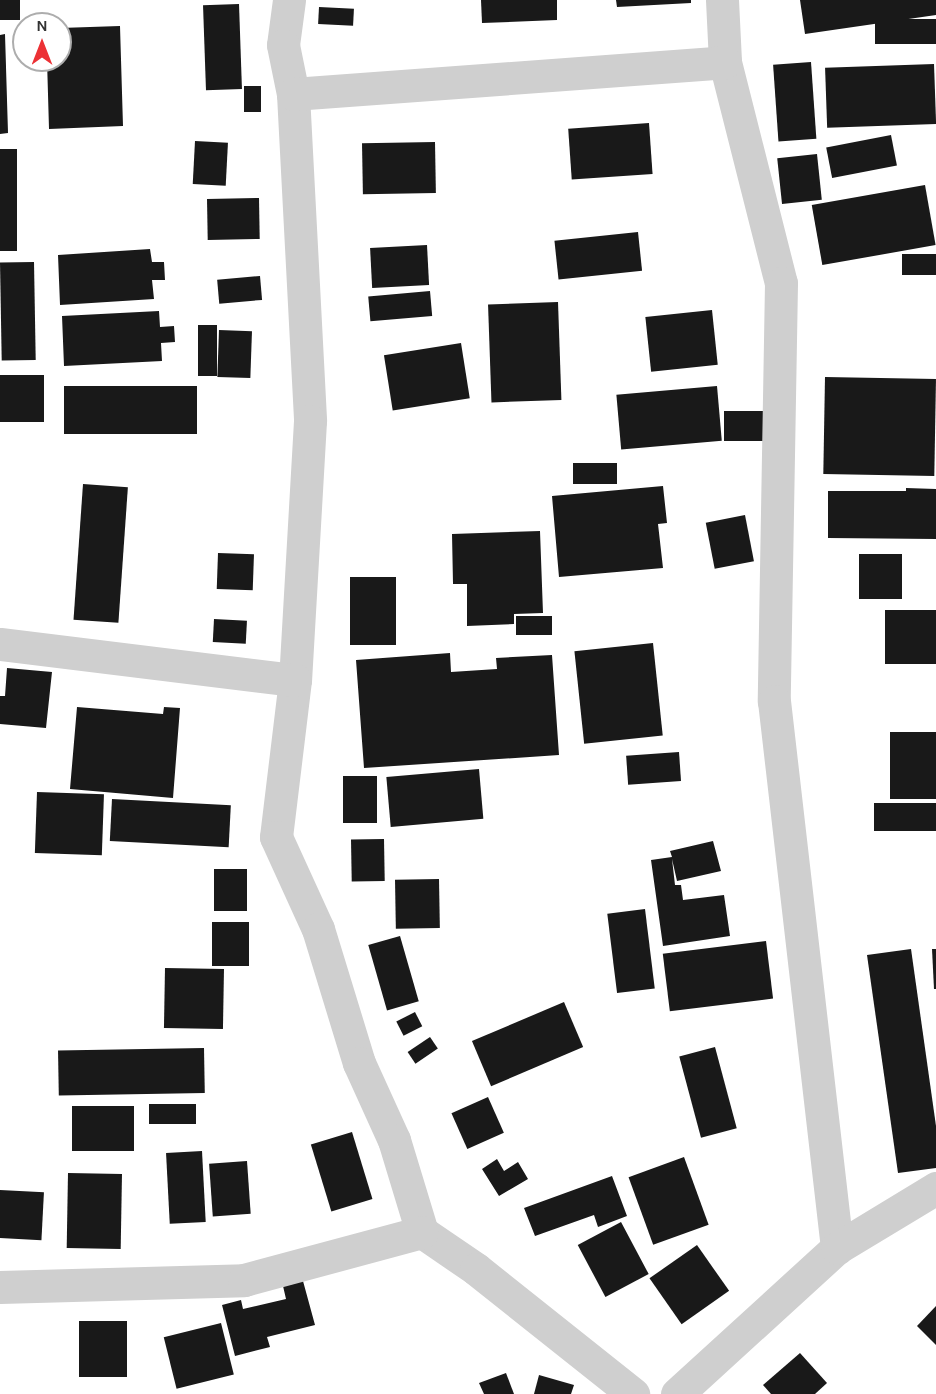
<!DOCTYPE html>
<html>
<head>
<meta charset="utf-8">
<style>
  body { margin:0 }
  #map { position:relative; width:936px; height:1394px; overflow:hidden; background:#fff; font-family:Karla,sans-serif }
  div>[style] { position:absolute }
  [style*='--x'] { left:calc(var(--x)*1px); top:calc(var(--y)*1px); width:calc(var(--w)*1px); rotate:calc(var(--a)*1deg) }
  .building>* { inset:0; background:#191919; transform-origin:0 0 }
  .street>* { height:33px; margin:-16.5px; padding:0 16.5px; transform-origin:16.5px; border-radius:16.5px; background:#cfcfcf }
  span { translate:-50% -50%; white-space:nowrap; text-align:center; line-height:1.15; -webkit-text-stroke:6px #fff; paint-order:stroke }
  .north { position:absolute; left:12px; top:12px; width:60px; height:60px; box-sizing:border-box; background:#fff; border:2px solid #adadad; border-radius:50%; rotate:0deg; font-size:16px; font-weight:700; line-height:24px; text-align:center; color:#323232 }
  .north::after { content:''; display:block; margin:auto; width:21px; height:27px; background:#ec3135; clip-path:polygon(50% 0,100% 100%,50% 72%,0 100%) }
</style>
</head>
<body>
<div id="map">
  <div class="building">
    <div style="left:0;top:0;width:20px;height:20px"></div>
    <div style="clip-path:polygon(481px 0,557px 0,557px 20px,482px 23px)"></div>
    <div style="clip-path:polygon(616px 0,691px 0,691px 3px,617px 7px)"></div>
    <div style="clip-path:polygon(800px 0,936px 0,936px 15px,805px 34px)"></div>
    <div style="left:239px;top:4px;width:85px;height:36px;rotate:88deg"></div>
    <div style="left:319px;top:7px;width:35px;height:17px;rotate:3deg"></div>
    <div style="left:936px;top:19px;width:25px;height:61px;rotate:90deg"></div>
    <div style="clip-path:polygon(120px 26px,123px 126px,49px 129px,47px 60px,60px 60px,60px 28px)"></div>
    <div style="clip-path:polygon(5px 34px,8px 133px,0 134px,0 35px)"></div>
    <div style="left:811px;top:62px;width:77px;height:38px;rotate:86deg"></div>
    <div style="left:934px;top:64px;width:60px;height:109px;rotate:88deg"></div>
    <div style="left:244px;top:86px;width:17px;height:26px"></div>
    <div style="left:649px;top:123px;width:51px;height:81px;rotate:86deg"></div>
    <div style="left:891px;top:135px;width:31px;height:66px;rotate:79deg"></div>
    <div style="left:195px;top:141px;width:33px;height:43px;rotate:3deg"></div>
    <div style="left:435px;top:142px;width:51px;height:73px;rotate:89deg"></div>
    <div style="left:0;top:149px;width:17px;height:102px"></div>
    <div style="left:817px;top:154px;width:46px;height:40px;rotate:84deg"></div>
    <div style="left:925px;top:185px;width:61px;height:115px;rotate:80deg"></div>
    <div style="left:259px;top:198px;width:41px;height:52px;rotate:89deg"></div>
    <div style="left:638px;top:232px;width:39px;height:84px;rotate:84deg"></div>
    <div style="left:427px;top:245px;width:40px;height:57px;rotate:87deg"></div>
    <div style="clip-path:polygon(150px 249px,152px 262px,164px 262px,165px 280px,152px 280px,154px 299px,60px 305px,58px 255px)"></div>
    <div style="left:936px;top:254px;width:21px;height:34px;rotate:90deg"></div>
    <div style="left:34px;top:262px;width:98px;height:34px;rotate:89deg"></div>
    <div style="left:260px;top:276px;width:24px;height:43px;rotate:85deg"></div>
    <div style="left:430px;top:291px;width:25px;height:62px;rotate:85deg"></div>
    <div style="left:558px;top:302px;width:98px;height:70px;rotate:88deg"></div>
    <div style="left:712px;top:310px;width:55px;height:67px;rotate:84deg"></div>
    <div style="clip-path:polygon(159px 311px,160px 327px,174px 326px,175px 342px,161px 343px,162px 361px,64px 366px,62px 316px)"></div>
    <div style="left:198px;top:325px;width:19px;height:51px"></div>
    <div style="left:219px;top:330px;width:33px;height:47px;rotate:2deg"></div>
    <div style="left:461px;top:343px;width:56px;height:78px;rotate:81deg"></div>
    <div style="left:0;top:375px;width:44px;height:47px"></div>
    <div style="left:825px;top:377px;width:111px;height:97px;rotate:1deg"></div>
    <div style="left:64px;top:386px;width:133px;height:48px"></div>
    <div style="left:717px;top:386px;width:55px;height:101px;rotate:85deg"></div>
    <div style="left:724px;top:411px;width:44px;height:30px"></div>
    <div style="left:573px;top:463px;width:44px;height:21px"></div>
    <div style="left:83px;top:484px;width:45px;height:136px;rotate:4deg"></div>
    <div style="clip-path:polygon(663px 486px,667px 523px,658px 524px,663px 568px,559px 577px,552px 496px)"></div>
    <div style="clip-path:polygon(906px 488px,936px 489px,936px 539px,828px 538px,828px 491px,906px 491px)"></div>
    <div style="left:745px;top:515px;width:47px;height:40px;rotate:79deg"></div>
    <div style="clip-path:polygon(540px 531px,543px 613px,514px 614px,514px 624px,467px 626px,467px 584px,453px 584px,452px 534px)"></div>
    <div style="left:218px;top:553px;width:36px;height:36px;rotate:2deg"></div>
    <div style="left:859px;top:554px;width:43px;height:45px"></div>
    <div style="left:350px;top:577px;width:46px;height:68px"></div>
    <div style="left:936px;top:610px;width:54px;height:51px;rotate:90deg"></div>
    <div style="left:516px;top:616px;width:36px;height:19px"></div>
    <div style="left:214px;top:619px;width:33px;height:23px;rotate:3deg"></div>
    <div style="left:653px;top:643px;width:93px;height:79px;rotate:84deg"></div>
    <div style="clip-path:polygon(450px 653px,451px 672px,497px 669px,496px 658px,552px 655px,559px 755px,364px 768px,356px 660px)"></div>
    <div style="clip-path:polygon(7px 668px,52px 672px,46px 728px,0 724px,0 696px,5px 696px)"></div>
    <div style="clip-path:polygon(77px 707px,163px 714px,164px 707px,180px 708px,173px 798px,70px 789px)"></div>
    <div style="left:890px;top:732px;width:46px;height:67px"></div>
    <div style="left:679px;top:752px;width:29px;height:53px;rotate:86deg"></div>
    <div style="left:479px;top:769px;width:50px;height:93px;rotate:85deg"></div>
    <div style="left:343px;top:776px;width:34px;height:47px"></div>
    <div style="left:37px;top:792px;width:67px;height:61px;rotate:2deg"></div>
    <div style="left:112px;top:799px;width:119px;height:42px;rotate:3deg"></div>
    <div style="left:936px;top:803px;width:28px;height:62px;rotate:90deg"></div>
    <div style="left:384px;top:839px;width:42px;height:33px;rotate:89deg"></div>
    <div style="clip-path:polygon(713px 841px,721px 871px,677px 881px,672px 859px,675px 885px,681px 885px,683px 900px,724px 895px,730px 936px,663px 946px,651px 860px,672px 857px,670px 851px)"></div>
    <div style="left:214px;top:869px;width:33px;height:42px"></div>
    <div style="left:439px;top:879px;width:49px;height:44px;rotate:89deg"></div>
    <div style="left:645px;top:909px;width:80px;height:38px;rotate:83deg"></div>
    <div style="left:212px;top:922px;width:37px;height:44px"></div>
    <div style="left:400px;top:936px;width:68px;height:33px;rotate:74deg"></div>
    <div style="left:766px;top:941px;width:58px;height:104px;rotate:83deg"></div>
    <div style="clip-path:polygon(911px 949px,936px 1126px,936px 1168px,898px 1173px,867px 955px)"></div>
    <div style="clip-path:polygon(932px 949px,936px 949px,936px 989px,934px 989px)"></div>
    <div style="left:165px;top:968px;width:59px;height:60px;rotate:1deg"></div>
    <div style="left:564px;top:1002px;width:49px;height:100px;rotate:67deg"></div>
    <div style="left:415px;top:1012px;width:16px;height:21px;rotate:63deg"></div>
    <div style="left:430px;top:1037px;width:14px;height:27px;rotate:56deg"></div>
    <div style="left:715px;top:1047px;width:84px;height:37px;rotate:75deg"></div>
    <div style="left:204px;top:1048px;width:45px;height:146px;rotate:89deg"></div>
    <div style="left:488px;top:1097px;width:39px;height:40px;rotate:66deg"></div>
    <div style="left:149px;top:1104px;width:47px;height:20px"></div>
    <div style="left:134px;top:1106px;width:45px;height:62px;rotate:90deg"></div>
    <div style="left:352px;top:1132px;width:70px;height:43px;rotate:73deg"></div>
    <div style="left:202px;top:1151px;width:71px;height:36px;rotate:87deg"></div>
    <div style="left:684px;top:1157px;width:72px;height:59px;rotate:70deg"></div>
    <div style="clip-path:polygon(497px 1159px,504px 1171px,518px 1162px,528px 1179px,499px 1196px,482px 1169px)"></div>
    <div style="left:247px;top:1161px;width:53px;height:38px;rotate:86deg"></div>
    <div style="left:68px;top:1173px;width:54px;height:75px;rotate:1deg"></div>
    <div style="clip-path:polygon(612px 1176px,627px 1216px,598px 1227px,594px 1215px,535px 1236px,524px 1208px)"></div>
    <div style="left:0;top:1190px;width:44px;height:48px;rotate:3deg"></div>
    <div style="left:621px;top:1222px;width:59px;height:49px;rotate:62deg"></div>
    <div style="left:697px;top:1245px;width:56px;height:58px;rotate:55deg"></div>
    <div style="clip-path:polygon(303px 1281px,315px 1325px,267px 1337px,270px 1347px,235px 1356px,222px 1305px,241px 1300px,243px 1309px,286px 1299px,283px 1286px)"></div>
    <div style="clip-path:polygon(936px 1306px,936px 1345px,917px 1326px)"></div>
    <div style="left:79px;top:1321px;width:48px;height:56px"></div>
    <div style="left:221px;top:1323px;width:53px;height:59px;rotate:76deg"></div>
    <div style="clip-path:polygon(800px 1353px,827px 1383px,815px 1394px,771px 1394px,763px 1385px)"></div>
    <div style="clip-path:polygon(506px 1373px,514px 1394px,484px 1394px,479px 1383px)"></div>
    <div style="clip-path:polygon(539px 1375px,574px 1385px,571px 1394px,534px 1394px)"></div>
  </div>
  <div class="street">
    <div style="--x:289;--y:0;--w:45;--a:97.6"></div>
    <div style="--x:283;--y:45;--w:50;--a:78.5"></div>
    <div style="--x:293;--y:94;--w:327;--a:87"></div>
    <div style="--x:310;--y:421;--w:259;--a:93.3"></div>
    <div style="--x:295;--y:680;--w:158;--a:96.9"></div>
    <div style="--x:276;--y:837;--w:101;--a:65.5"></div>
    <div style="--x:318;--y:929;--w:140;--a:73"></div>
    <div style="--x:359;--y:1063;--w:85;--a:65.6"></div>
    <div style="--x:394;--y:1140;--w:96;--a:73.1"></div>
    <div style="--x:422;--y:1232;--w:65;--a:34.4"></div>
    <div style="--x:476;--y:1269;--w:201;--a:38.5"></div>
    <div style="--x:722;--y:0;--w:62;--a:87.2"></div>
    <div style="--x:725;--y:62;--w:228;--a:75.8"></div>
    <div style="--x:781;--y:283;--w:418;--a:91"></div>
    <div style="--x:774;--y:701;--w:551;--a:83.43"></div>
    <div style="--x:293;--y:94;--w:433;--a:-4.2"></div>
    <div style="--x:0;--y:644;--w:297;--a:7"></div>
    <div style="--x:0;--y:1287;--w:244;--a:-1.6"></div>
    <div style="--x:244;--y:1280;--w:184;--a:-15.1"></div>
    <div style="--x:677;--y:1394;--w:217;--a:-42.4"></div>
    <div style="--x:837;--y:1248;--w:116;--a:-31.2"></div>
  </div>
  <div class="north">N</div>
</div>
</body>
</html>
